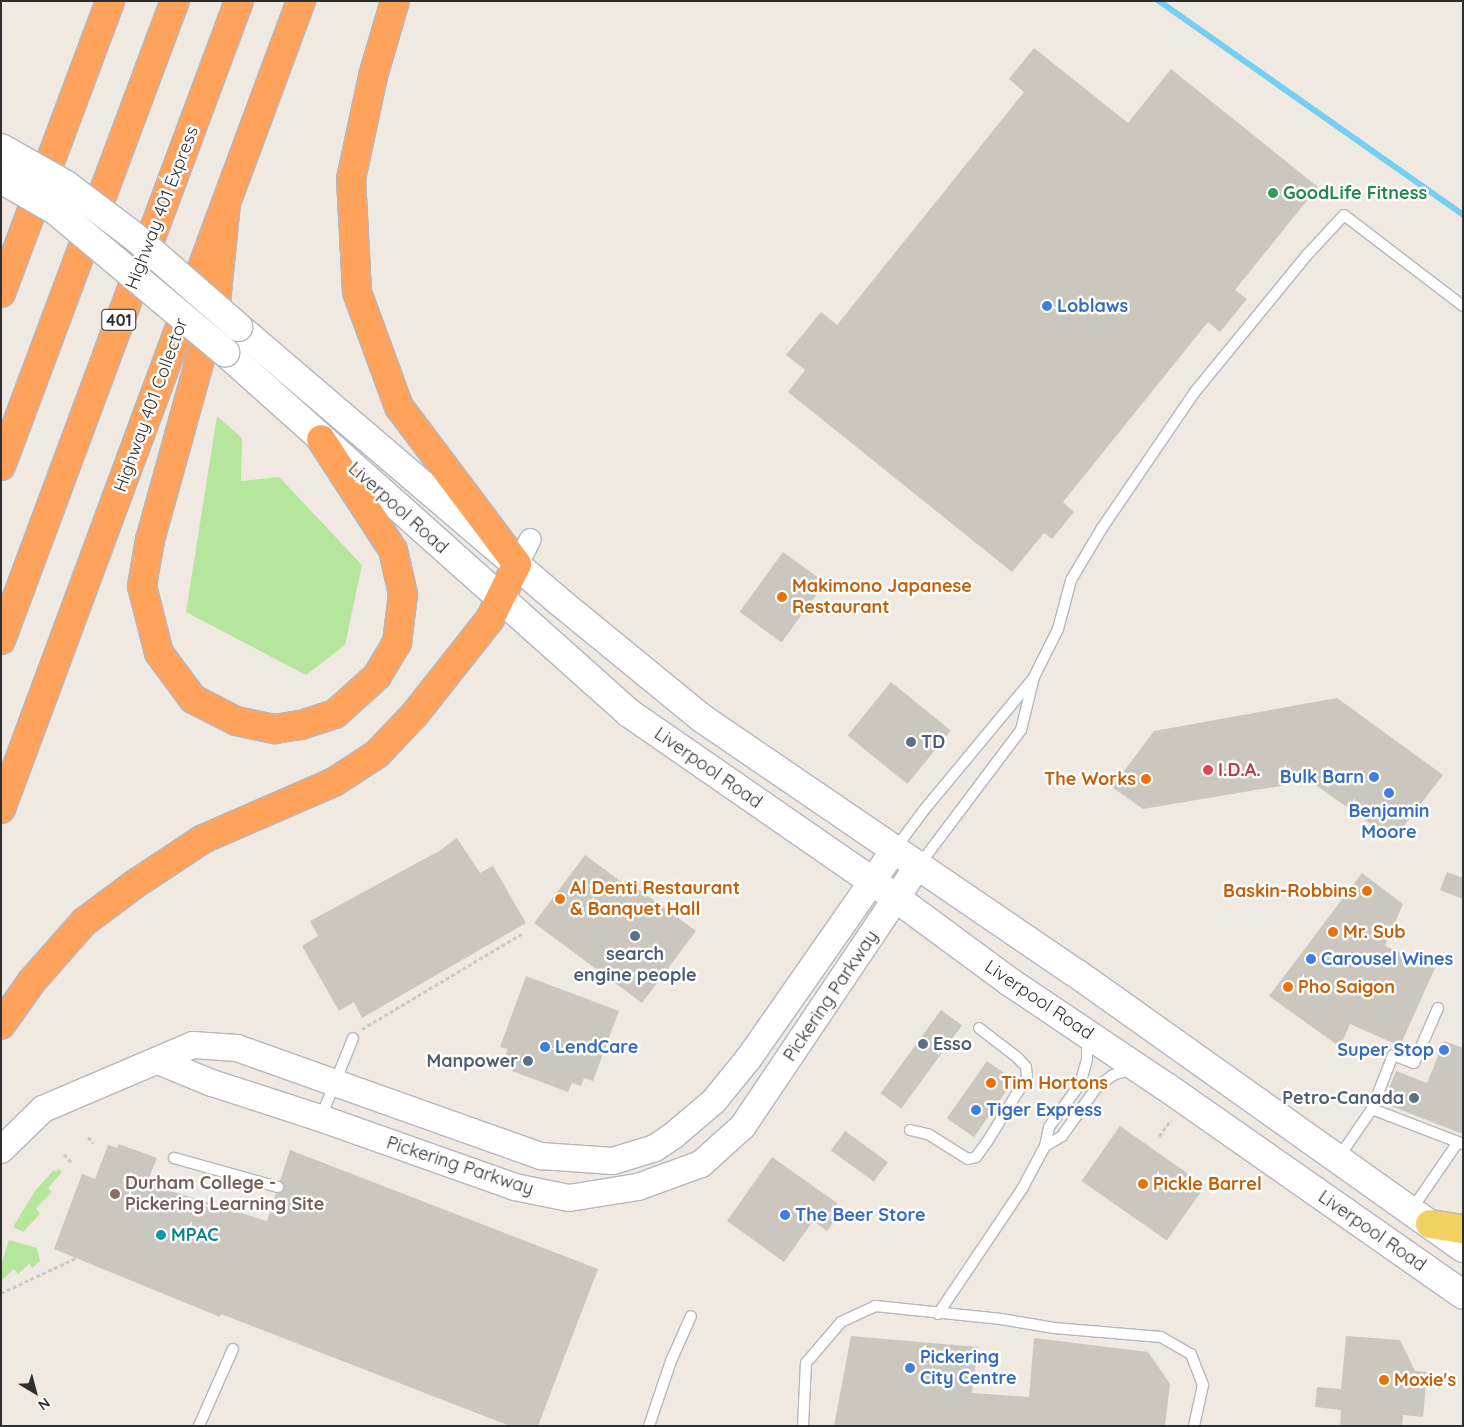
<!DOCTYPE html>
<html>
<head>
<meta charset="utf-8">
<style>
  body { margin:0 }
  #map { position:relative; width:1464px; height:1427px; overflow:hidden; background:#efe9e1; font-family:Quicksand,sans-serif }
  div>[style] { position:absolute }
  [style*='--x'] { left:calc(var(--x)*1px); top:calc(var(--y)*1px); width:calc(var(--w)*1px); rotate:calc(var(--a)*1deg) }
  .green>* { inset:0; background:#b6e59e }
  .stream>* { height:6px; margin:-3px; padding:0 3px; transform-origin:3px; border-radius:3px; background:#75cff0 }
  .building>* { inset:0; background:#cbc7bf; transform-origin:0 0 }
  .path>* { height:3px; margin-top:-1.5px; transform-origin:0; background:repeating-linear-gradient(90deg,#c9c9c9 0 4px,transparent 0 6.5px) }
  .roads { filter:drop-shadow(1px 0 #b4b7c1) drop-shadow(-1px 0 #b4b7c1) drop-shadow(0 1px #b4b7c1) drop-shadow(0 -1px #b4b7c1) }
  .service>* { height:10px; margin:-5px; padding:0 5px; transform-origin:5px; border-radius:5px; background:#fff }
  .minor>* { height:21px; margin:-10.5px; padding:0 10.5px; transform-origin:10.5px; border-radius:10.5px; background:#fff }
  .tertiary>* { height:26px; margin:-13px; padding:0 13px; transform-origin:13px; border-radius:13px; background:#fff }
  .secondary>* { height:28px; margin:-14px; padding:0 14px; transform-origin:14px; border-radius:14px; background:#fff }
  .primary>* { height:28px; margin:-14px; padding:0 14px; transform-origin:14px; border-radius:14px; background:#f2d163 }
  .motorway>* { height:28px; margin:-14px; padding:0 14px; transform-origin:14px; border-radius:14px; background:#ffa35c }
  .bridges { filter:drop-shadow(1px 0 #b4b7c1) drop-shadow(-1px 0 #b4b7c1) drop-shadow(0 1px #b4b7c1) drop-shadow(0 -1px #b4b7c1) }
  .secondary-bridge>* { height:28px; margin:-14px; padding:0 14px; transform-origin:14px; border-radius:14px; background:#fff }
  .dots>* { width:14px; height:14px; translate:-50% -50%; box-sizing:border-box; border:2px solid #fff; border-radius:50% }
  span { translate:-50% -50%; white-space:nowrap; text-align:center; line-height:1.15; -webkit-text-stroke:5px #fff; paint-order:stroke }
  .shield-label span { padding:1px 4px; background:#fff; border:1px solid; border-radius:4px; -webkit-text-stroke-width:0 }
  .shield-label { font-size:16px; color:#2e2e2e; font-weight:700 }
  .leisure-label { font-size:18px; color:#27864d; font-weight:700 }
  .left { translate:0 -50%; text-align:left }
  .street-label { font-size:18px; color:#2e2e2e }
  .shop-label { font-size:18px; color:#366cbe; font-weight:700 }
  .right { translate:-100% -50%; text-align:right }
  .food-label { font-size:18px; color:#c56008; font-weight:700 }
  .service-label { font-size:18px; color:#4e5e75; font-weight:700 }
  .health-label { font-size:18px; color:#be3a42; font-weight:700 }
  .education-label { font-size:18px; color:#785e54; font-weight:700 }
  .culture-label { font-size:18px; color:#0d838f; font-weight:700 }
  .frame { position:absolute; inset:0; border:2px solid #2e2e2e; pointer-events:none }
  .north { position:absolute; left:10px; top:1367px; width:50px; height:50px; -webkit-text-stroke:4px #fff; paint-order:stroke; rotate:143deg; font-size:14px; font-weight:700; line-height:20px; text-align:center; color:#2e2e2e }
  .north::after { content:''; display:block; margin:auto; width:18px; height:22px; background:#2e2e2e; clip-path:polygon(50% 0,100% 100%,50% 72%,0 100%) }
</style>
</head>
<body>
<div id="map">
  <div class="green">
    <div style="clip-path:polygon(217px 416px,242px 438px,241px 481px,279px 477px,362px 565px,345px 645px,306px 675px,186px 612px)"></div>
    <div style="clip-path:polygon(59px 1169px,62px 1172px,48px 1188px,52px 1192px,36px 1208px,40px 1214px,23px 1232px,13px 1227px,34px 1192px,54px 1170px,56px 1172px)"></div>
    <div style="clip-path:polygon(9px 1240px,37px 1248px,40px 1261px,32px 1268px,29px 1264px,18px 1274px,14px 1269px,1px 1281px,1px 1265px)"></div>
  </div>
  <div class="stream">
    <div style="--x:1159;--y:1;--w:372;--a:35.1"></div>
  </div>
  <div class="building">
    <div style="clip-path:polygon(1034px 48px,1128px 123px,1171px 69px,1318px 187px,1235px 290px,1247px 299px,1220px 332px,1208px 322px,1063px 502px,1074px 512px,1052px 539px,1044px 533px,1012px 572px,788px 392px,805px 370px,786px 355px,821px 312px,837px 325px,1024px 92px,1009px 79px)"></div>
    <div style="left:783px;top:552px;width:52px;height:74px;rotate:36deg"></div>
    <div style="left:891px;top:682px;width:77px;height:69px;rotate:39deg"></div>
    <div style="clip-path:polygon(1337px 698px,1443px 775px,1393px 840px,1310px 781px,1143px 809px,1112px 787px,1154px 731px)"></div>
    <div style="clip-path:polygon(457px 838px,480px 873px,493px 866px,526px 923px,362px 1018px,354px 1002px,339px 1011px,302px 946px,318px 936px,310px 921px,439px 851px)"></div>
    <div style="clip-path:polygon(585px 855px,623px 883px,626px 880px,696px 931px,642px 1003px,534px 923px)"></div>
    <div style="clip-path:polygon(1447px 872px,1463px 878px,1463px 899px,1440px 890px)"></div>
    <div style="clip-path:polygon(1362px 873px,1403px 904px,1385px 946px,1435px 968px,1400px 1046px,1350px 1024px,1340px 1047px,1269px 996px)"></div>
    <div style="clip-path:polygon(526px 976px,619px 1011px,593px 1081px,584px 1078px,581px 1086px,572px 1083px,568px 1092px,512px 1071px,515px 1062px,504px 1058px,508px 1049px,500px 1047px)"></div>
    <div style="left:941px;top:1010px;width:26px;height:103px;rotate:36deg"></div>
    <div style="clip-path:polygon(1444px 1041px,1463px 1048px,1463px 1134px,1383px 1103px,1396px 1071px,1427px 1083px)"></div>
    <div style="left:987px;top:1061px;width:33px;height:70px;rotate:35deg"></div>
    <div style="left:1120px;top:1126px;width:104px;height:67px;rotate:35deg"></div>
    <div style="left:845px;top:1131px;width:53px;height:24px;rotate:36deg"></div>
    <div style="clip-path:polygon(119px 1144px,157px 1158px,148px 1180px,171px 1191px,267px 1221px,276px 1194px,280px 1193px,284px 1189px,284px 1185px,280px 1181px,290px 1150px,598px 1269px,538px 1426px,510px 1426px,221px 1314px,220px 1317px,54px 1249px,82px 1174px,95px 1179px,108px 1145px,117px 1148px)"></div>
    <div style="clip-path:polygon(772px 1157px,844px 1208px,827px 1231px,813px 1221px,784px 1262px,727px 1221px)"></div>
    <div style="clip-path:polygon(851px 1336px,978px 1347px,972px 1393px,1029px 1397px,1034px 1338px,1148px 1352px,1170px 1384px,1165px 1426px,834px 1426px)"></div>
    <div style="clip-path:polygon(1346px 1336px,1400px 1340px,1415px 1371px,1427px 1372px,1423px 1417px,1403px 1415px,1402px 1426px,1340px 1426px,1341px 1410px,1315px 1407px,1317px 1387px,1341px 1389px)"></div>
  </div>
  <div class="path">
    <div style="--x:362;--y:1029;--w:187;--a:-30.8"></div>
    <div style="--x:1159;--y:1136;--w:20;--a:-53"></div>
    <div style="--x:88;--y:1137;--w:8;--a:50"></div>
    <div style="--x:64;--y:1154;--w:12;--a:48"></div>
    <div style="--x:1;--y:1293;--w:83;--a:-25"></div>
  </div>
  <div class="roads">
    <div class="service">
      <div style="--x:895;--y:849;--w:49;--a:-53.4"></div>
      <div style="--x:924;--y:810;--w:169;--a:-50.3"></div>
      <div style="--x:920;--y:864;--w:168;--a:-53"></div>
      <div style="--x:1021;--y:730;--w:55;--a:-76.2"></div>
      <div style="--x:1034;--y:677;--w:54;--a:-63.4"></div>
      <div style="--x:1058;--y:629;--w:51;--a:-75.1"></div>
      <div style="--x:1071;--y:580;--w:61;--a:-59.2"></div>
      <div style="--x:1102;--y:528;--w:163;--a:-55.7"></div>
      <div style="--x:1194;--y:393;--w:178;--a:-50.7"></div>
      <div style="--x:1307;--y:255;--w:54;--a:-47.2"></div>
      <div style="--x:1344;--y:215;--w:150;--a:37.4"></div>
      <div style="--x:1438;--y:1008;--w:60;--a:113.6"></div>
      <div style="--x:1414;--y:1063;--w:22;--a:-159"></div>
      <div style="--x:1393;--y:1055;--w:58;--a:111.3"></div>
      <div style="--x:1372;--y:1109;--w:97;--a:21"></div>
      <div style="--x:321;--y:1117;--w:85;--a:-67.9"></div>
      <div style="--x:910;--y:1130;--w:18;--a:13"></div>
      <div style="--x:928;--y:1134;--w:47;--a:32"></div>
      <div style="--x:968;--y:1159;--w:8;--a:-14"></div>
      <div style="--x:976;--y:1157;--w:19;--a:-54"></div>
      <div style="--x:987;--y:1142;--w:76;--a:-58.4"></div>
      <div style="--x:1027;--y:1077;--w:10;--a:-96"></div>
      <div style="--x:1026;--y:1067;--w:12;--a:-132"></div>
      <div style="--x:1018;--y:1058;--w:49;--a:-142.4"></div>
      <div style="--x:1045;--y:1146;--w:20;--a:-30"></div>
      <div style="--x:1062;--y:1136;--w:60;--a:-54.5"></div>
      <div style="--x:1097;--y:1087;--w:20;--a:-37"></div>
      <div style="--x:1113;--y:1075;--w:19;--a:-18"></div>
      <div style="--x:1339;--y:1157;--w:58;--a:-55.5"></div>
      <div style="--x:174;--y:1158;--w:108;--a:15.6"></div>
      <div style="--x:1412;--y:1209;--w:81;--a:-55.5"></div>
      <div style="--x:938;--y:1314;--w:151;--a:-56.1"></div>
      <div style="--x:1022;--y:1189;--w:49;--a:-61.9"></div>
      <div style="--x:1045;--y:1146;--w:19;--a:-78"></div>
      <div style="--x:1049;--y:1127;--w:53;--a:-54.2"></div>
      <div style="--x:1080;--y:1084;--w:26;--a:-74"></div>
      <div style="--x:1087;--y:1059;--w:22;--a:-90"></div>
      <div style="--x:199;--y:1426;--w:84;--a:-66.2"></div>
      <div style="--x:649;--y:1426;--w:69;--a:-71.3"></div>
      <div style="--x:671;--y:1361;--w:49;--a:-66"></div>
      <div style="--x:803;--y:1426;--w:63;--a:-87.3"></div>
      <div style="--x:806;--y:1363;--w:54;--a:-49.5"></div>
      <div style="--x:841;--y:1322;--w:38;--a:-25"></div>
      <div style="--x:875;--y:1306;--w:127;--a:5.9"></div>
      <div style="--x:1001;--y:1319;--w:54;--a:9.6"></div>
      <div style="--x:1054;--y:1328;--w:107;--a:4.8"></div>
      <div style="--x:1161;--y:1337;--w:34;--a:30"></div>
      <div style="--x:1191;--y:1354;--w:33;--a:69"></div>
      <div style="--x:1203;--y:1385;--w:42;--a:102.4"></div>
    </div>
    <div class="minor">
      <div style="--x:517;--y:564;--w:28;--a:-63"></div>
    </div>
    <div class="tertiary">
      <div style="--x:158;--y:1061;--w:58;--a:22.2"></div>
      <div style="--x:212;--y:1083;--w:114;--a:18"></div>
      <div style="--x:320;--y:1118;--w:207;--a:19.5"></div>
      <div style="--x:515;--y:1187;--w:55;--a:11.5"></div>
      <div style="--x:569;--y:1198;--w:70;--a:-9.1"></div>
      <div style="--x:638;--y:1187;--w:67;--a:-20.1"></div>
      <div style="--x:701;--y:1164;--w:57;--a:-42.1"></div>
      <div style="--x:743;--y:1126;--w:312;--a:-56.1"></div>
      <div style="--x:1;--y:1150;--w:59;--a:-44.3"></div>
      <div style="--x:43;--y:1109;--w:163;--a:-23.1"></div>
      <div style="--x:193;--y:1045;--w:44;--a:3.9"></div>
      <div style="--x:237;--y:1048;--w:323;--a:19.6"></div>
      <div style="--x:541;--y:1156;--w:72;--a:4"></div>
      <div style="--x:613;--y:1161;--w:44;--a:-17.2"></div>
      <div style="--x:655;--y:1148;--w:23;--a:-34"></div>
      <div style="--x:674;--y:1135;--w:52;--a:-40.4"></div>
      <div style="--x:714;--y:1101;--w:55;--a:-50.9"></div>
      <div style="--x:749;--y:1058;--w:255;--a:-55.1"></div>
    </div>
    <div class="secondary">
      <div style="--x:238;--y:327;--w:417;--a:40.5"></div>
      <div style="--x:555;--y:598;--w:191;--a:39.3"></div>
      <div style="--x:703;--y:719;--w:451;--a:34.3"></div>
      <div style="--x:1076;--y:973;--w:475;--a:35.4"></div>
      <div style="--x:225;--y:352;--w:542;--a:41.78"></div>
      <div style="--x:629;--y:713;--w:325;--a:34.7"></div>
      <div style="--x:896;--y:898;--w:142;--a:36.4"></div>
      <div style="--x:1010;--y:982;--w:187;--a:33.9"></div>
      <div style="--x:1165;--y:1086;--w:364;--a:35"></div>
    </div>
    <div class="primary">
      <div style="--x:1430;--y:1224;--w:33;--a:9"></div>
    </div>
    <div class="motorway">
      <div style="--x:226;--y:203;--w:100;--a:95.8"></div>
      <div style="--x:216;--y:302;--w:247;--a:105.5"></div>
      <div style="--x:150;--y:540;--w:47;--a:99.9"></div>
      <div style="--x:142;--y:586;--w:69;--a:75.8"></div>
      <div style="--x:159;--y:653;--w:57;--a:53.5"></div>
      <div style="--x:193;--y:699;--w:48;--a:27.1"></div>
      <div style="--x:236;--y:721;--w:40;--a:12"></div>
      <div style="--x:275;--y:729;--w:26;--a:-9"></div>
      <div style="--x:301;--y:725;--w:36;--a:-18"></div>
      <div style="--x:335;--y:714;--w:57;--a:-42.1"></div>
      <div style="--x:377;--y:676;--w:39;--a:-59"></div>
      <div style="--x:397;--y:643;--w:49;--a:-83"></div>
      <div style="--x:403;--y:594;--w:45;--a:-102.8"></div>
      <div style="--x:393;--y:550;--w:132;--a:-123"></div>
      <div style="--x:1;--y:293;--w:312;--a:-69.5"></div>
      <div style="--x:1;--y:466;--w:496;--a:-69.5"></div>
      <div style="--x:1;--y:640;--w:682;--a:-69.57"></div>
      <div style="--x:1;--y:809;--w:862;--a:-69.63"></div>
      <div style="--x:1;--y:1025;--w:54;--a:-54.8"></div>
      <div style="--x:32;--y:981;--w:79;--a:-48.6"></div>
      <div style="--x:84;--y:922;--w:64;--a:-36.7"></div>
      <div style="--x:135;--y:884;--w:82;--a:-33.5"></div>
      <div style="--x:203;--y:839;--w:143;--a:-23.5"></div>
      <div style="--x:334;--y:782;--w:51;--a:-33.1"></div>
      <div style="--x:377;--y:754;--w:55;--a:-46.5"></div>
      <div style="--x:415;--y:714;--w:121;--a:-51.7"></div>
      <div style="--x:490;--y:619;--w:61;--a:-63.9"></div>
      <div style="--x:517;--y:564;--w:196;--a:-126.9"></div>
      <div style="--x:399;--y:407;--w:122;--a:-110.1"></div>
      <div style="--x:357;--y:292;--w:113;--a:-93"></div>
      <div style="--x:351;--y:179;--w:105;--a:-77.9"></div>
      <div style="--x:373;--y:76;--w:78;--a:-73.7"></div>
    </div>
  </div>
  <div class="bridges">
    <div class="secondary-bridge">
      <div style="--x:1;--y:148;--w:75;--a:29.6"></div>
      <div style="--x:66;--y:185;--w:86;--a:37"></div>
      <div style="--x:135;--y:237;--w:137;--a:41.1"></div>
      <div style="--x:1;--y:179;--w:62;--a:29.9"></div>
      <div style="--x:55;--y:210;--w:222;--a:39.9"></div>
    </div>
  </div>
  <div class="dots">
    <div style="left:1273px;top:193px;background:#2e9e5b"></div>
    <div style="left:1047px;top:306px;background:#3f7fe0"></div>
    <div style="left:782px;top:597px;background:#e8710a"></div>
    <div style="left:911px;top:742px;background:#5c6f8a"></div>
    <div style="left:1208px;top:770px;background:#e0444e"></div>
    <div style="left:1374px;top:777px;background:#3f7fe0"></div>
    <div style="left:1146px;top:779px;background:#e8710a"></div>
    <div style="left:1389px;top:793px;background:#3f7fe0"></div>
    <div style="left:1367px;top:891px;background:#e8710a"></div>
    <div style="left:560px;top:899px;background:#e8710a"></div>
    <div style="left:1333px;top:932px;background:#e8710a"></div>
    <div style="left:635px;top:936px;background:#5c6f8a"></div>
    <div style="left:1311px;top:959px;background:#3f7fe0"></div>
    <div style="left:1288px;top:987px;background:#e8710a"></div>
    <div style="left:923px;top:1044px;background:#5c6f8a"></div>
    <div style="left:545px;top:1047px;background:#3f7fe0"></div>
    <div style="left:1444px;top:1050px;background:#3f7fe0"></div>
    <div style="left:528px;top:1061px;background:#5c6f8a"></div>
    <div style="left:991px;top:1083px;background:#e8710a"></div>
    <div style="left:1414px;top:1098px;background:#5c6f8a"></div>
    <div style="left:976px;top:1110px;background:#3f7fe0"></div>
    <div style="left:1143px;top:1184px;background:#e8710a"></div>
    <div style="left:115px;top:1194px;background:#8d6e63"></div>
    <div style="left:785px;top:1215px;background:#3f7fe0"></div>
    <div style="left:161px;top:1235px;background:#0f9aa8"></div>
    <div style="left:910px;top:1368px;background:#3f7fe0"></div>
    <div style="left:1384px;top:1380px;background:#e8710a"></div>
  </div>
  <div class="shield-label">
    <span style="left:119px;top:320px">401</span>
  </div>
  <div class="leisure-label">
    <span class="left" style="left:1283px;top:193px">GoodLife Fitness</span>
  </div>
  <div class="street-label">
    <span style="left:162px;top:208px;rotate:-69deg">Highway 401 Express</span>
    <span style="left:151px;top:405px;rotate:-70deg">Highway 401 Collector</span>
    <span style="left:398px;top:508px;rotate:42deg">Liverpool Road</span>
    <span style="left:708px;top:768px;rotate:35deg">Liverpool Road</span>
    <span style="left:831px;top:996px;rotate:-56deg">Pickering Parkway</span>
    <span style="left:1039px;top:1000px;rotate:34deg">Liverpool Road</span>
    <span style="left:460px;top:1166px;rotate:18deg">Pickering Parkway</span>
    <span style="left:1372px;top:1231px;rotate:35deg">Liverpool Road</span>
  </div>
  <div class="shop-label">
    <span class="left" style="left:1057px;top:306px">Loblaws</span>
    <span class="right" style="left:1364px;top:777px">Bulk Barn</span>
    <span style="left:1389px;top:822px">Benjamin<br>Moore</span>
    <span class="left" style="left:1321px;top:959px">Carousel Wines</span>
    <span class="left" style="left:555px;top:1047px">LendCare</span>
    <span class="right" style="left:1434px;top:1050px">Super Stop</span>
    <span class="left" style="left:986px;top:1110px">Tiger Express</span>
    <span class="left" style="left:795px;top:1215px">The Beer Store</span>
    <span class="left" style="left:920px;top:1368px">Pickering<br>City Centre</span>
  </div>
  <div class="food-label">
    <span class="left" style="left:792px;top:597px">Makimono Japanese<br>Restaurant</span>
    <span class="right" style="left:1136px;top:779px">The Works</span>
    <span class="left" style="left:570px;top:899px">Al Denti Restaurant<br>&amp; Banquet Hall</span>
    <span class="right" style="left:1357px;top:891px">Baskin-Robbins</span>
    <span class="left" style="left:1343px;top:932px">Mr. Sub</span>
    <span class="left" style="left:1298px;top:987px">Pho Saigon</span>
    <span class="left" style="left:1001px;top:1083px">Tim Hortons</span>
    <span class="left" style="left:1153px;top:1184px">Pickle Barrel</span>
    <span class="left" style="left:1394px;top:1380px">Moxie's</span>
  </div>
  <div class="service-label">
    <span class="left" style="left:921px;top:742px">TD</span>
    <span style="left:635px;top:965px">search<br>engine people</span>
    <span class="left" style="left:933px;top:1044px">Esso</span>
    <span class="right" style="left:518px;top:1061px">Manpower</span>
    <span class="right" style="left:1404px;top:1098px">Petro-Canada</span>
  </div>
  <div class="health-label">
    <span class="left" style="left:1218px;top:770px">I.D.A.</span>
  </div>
  <div class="education-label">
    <span class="left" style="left:125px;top:1194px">Durham College -<br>Pickering Learning Site</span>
  </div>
  <div class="culture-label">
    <span class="left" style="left:171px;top:1235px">MPAC</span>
  </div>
  <div class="frame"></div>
  <div class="north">N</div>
</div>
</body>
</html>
